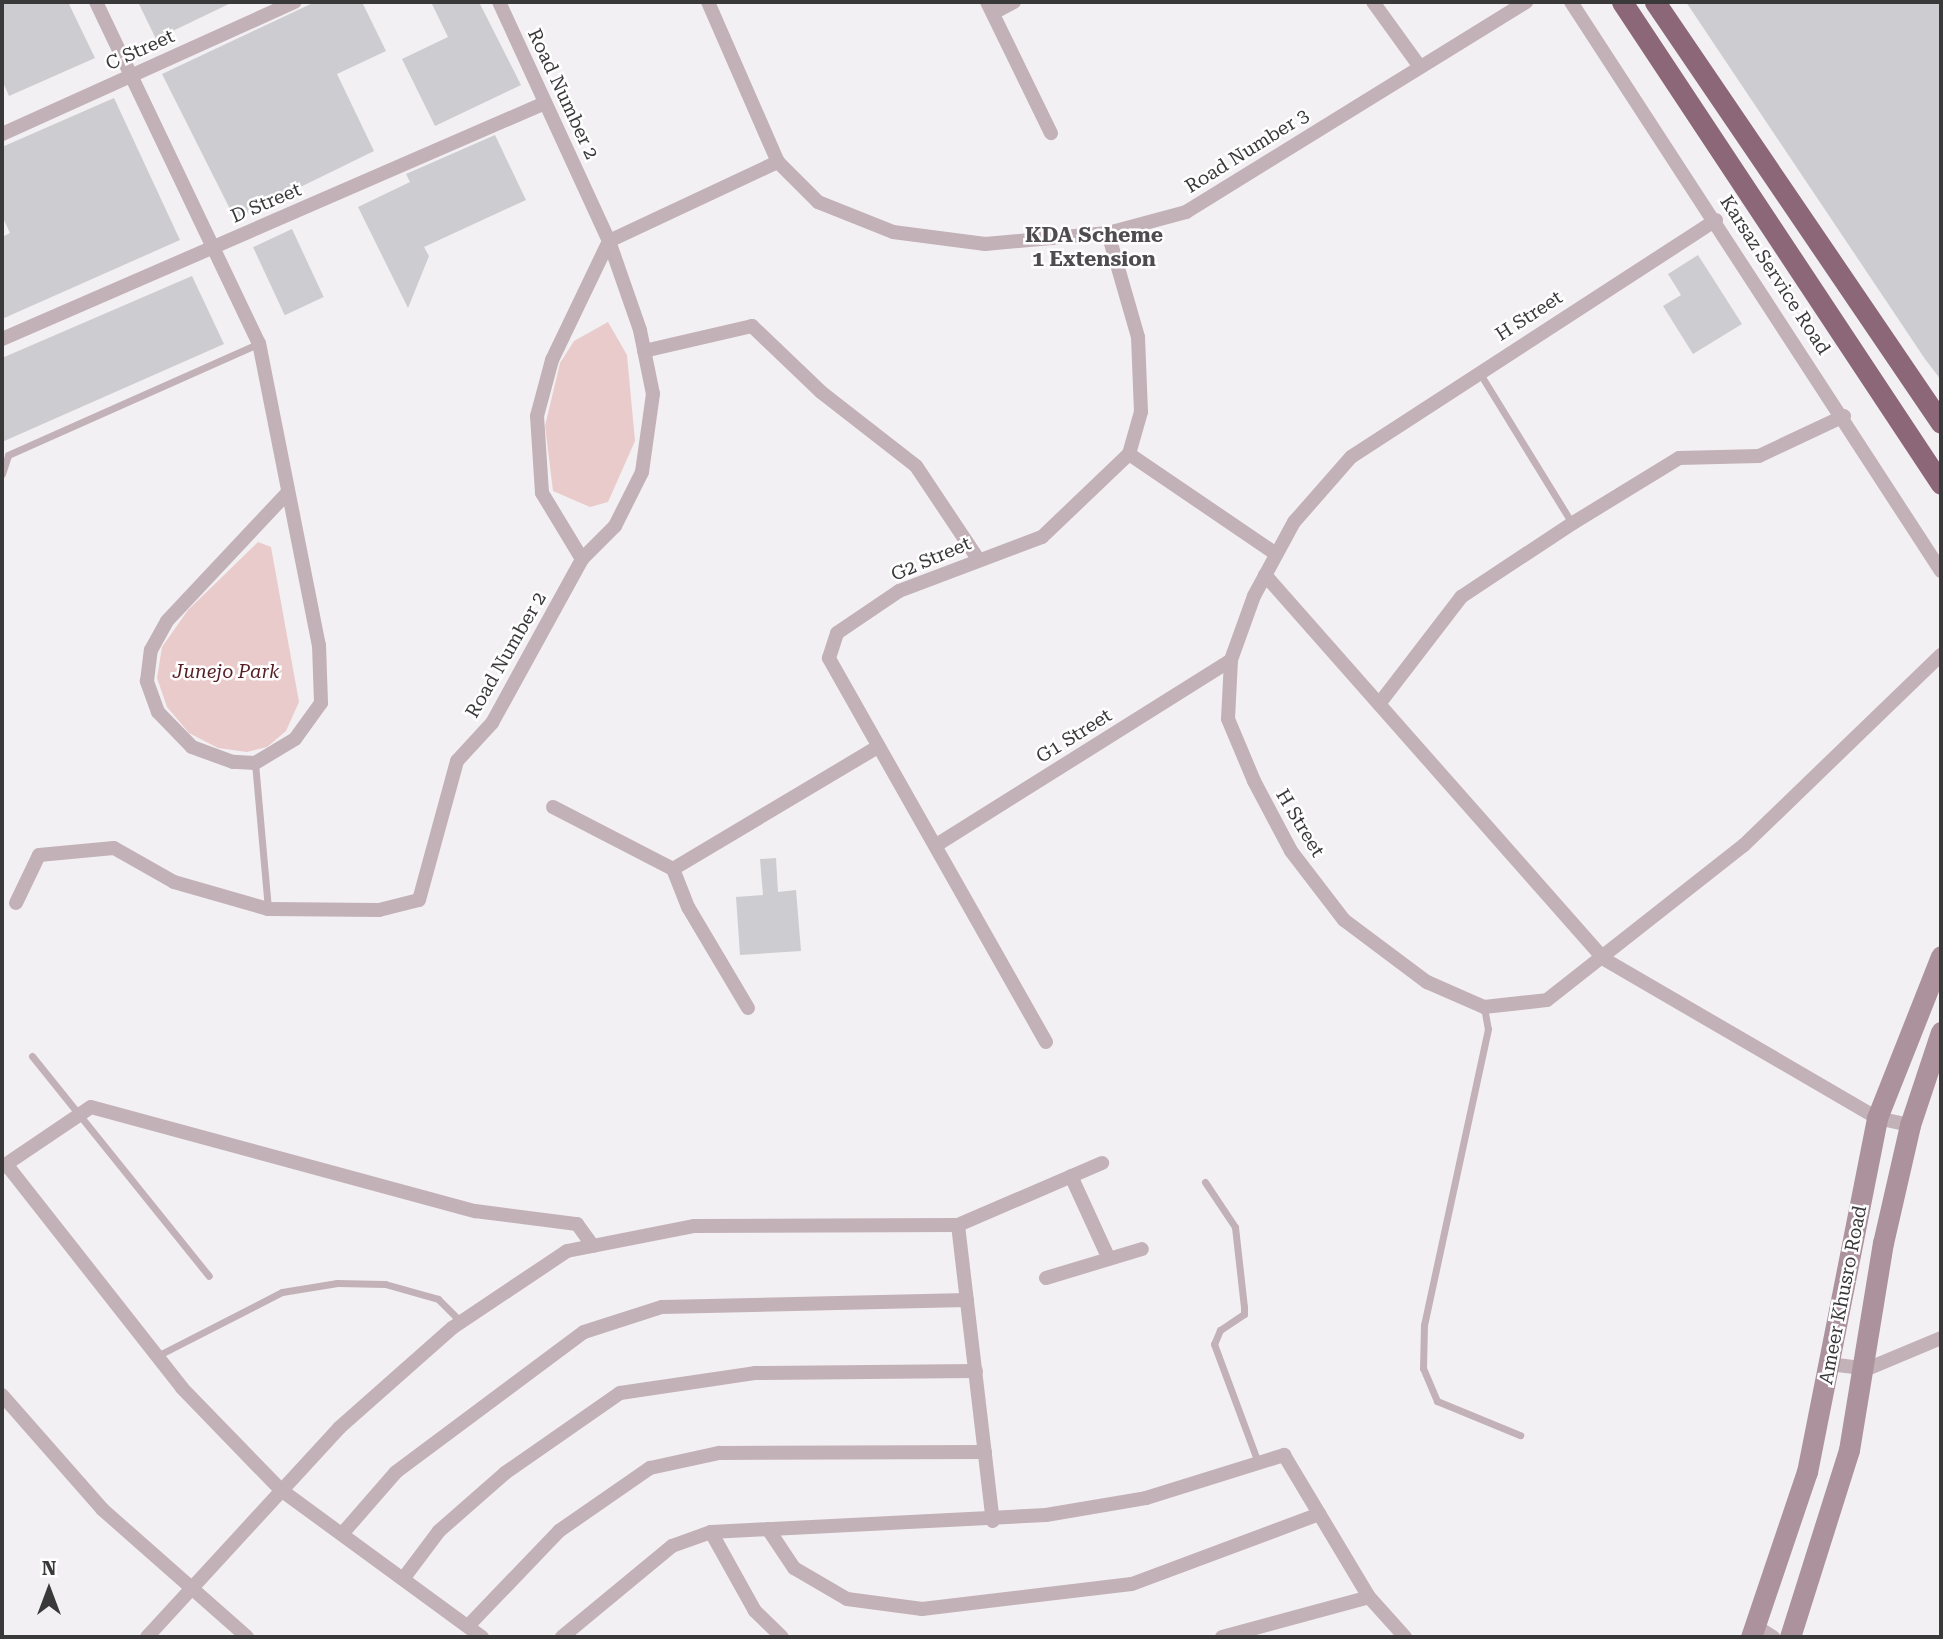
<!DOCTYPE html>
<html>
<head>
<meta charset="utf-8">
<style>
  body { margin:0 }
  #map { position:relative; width:1943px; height:1639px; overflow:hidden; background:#f3f0f3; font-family:"Roboto Serif",serif }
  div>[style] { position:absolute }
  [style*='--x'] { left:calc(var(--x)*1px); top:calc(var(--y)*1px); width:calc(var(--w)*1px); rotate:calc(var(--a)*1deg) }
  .green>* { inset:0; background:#eacbcb }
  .building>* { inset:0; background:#cdccd0; transform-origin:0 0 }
  .lane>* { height:7px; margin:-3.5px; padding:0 3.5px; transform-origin:3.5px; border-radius:3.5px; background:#c3b1b8 }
  .street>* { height:14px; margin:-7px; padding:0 7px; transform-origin:7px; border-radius:7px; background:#c3b1b8 }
  .secondary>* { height:21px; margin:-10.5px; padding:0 10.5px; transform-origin:10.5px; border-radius:10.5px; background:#ac929d }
  .highway>* { height:21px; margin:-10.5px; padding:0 10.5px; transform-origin:10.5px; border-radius:10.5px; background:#8c6778 }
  span { translate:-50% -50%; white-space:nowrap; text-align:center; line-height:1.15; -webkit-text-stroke:5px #fffeff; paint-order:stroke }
  .street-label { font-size:19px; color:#3a393a }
  .park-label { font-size:19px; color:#551e23; font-style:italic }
  .neighbourhood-label { font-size:21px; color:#4e4c4f; font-weight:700 }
  .frame { position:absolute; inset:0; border:4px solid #3a393a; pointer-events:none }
  .north { position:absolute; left:14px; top:1555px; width:70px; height:70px; -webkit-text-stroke:5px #fffeff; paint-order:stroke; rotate:0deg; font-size:19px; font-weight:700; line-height:28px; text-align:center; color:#3a393a }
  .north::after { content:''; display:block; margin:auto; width:24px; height:32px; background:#3a393a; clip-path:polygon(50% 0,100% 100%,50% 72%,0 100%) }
</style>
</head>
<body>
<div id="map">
  <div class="green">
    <div style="clip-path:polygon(608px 322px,627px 355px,635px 441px,608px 502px,590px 507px,553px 491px,545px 426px,560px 363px,574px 341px)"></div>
    <div style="clip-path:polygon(258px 542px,271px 547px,299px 702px,286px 731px,267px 747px,247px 752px,218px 748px,189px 733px,167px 707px,157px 678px,162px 647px,188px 610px)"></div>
  </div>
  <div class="building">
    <div style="clip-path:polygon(2px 2px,68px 2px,95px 58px,9px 96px,2px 80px)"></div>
    <div style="clip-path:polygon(138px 2px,233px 2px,156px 39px)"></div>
    <div style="clip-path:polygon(315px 2px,362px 2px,386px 51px,337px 74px,374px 151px,235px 219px,162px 74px)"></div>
    <div style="clip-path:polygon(431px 2px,479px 2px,521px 85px,435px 126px,402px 59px,448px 37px)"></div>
    <div style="clip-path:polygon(1686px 2px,1941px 2px,1941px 380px,1925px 359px)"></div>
    <div style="clip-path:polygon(114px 98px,180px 240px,2px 319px,2px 237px,10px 233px,2px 216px,2px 147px)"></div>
    <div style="clip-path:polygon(495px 135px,526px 200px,424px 247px,429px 256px,408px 308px,358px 207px,410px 182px,406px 174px)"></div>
    <div style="left:292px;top:229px;width:75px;height:43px;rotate:65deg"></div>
    <div style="clip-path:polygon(1698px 255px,1742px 324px,1693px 354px,1663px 306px,1681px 295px,1668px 274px)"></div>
    <div style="clip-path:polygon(192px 276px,224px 344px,2px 442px,2px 358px)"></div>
    <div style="clip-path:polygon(776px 858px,778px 892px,796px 890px,801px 951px,740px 955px,736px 897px,763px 895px,760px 859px)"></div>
  </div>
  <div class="lane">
    <div style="--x:1479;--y:372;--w:177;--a:58.4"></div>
    <div style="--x:2;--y:474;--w:20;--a:-72"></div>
    <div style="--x:8;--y:455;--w:275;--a:-24"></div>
    <div style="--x:255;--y:763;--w:147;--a:84.9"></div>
    <div style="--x:1484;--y:1007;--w:22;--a:80"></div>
    <div style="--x:1488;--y:1029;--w:303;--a:102.2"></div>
    <div style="--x:1424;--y:1325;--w:43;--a:91.3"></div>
    <div style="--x:1423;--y:1368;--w:36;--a:67"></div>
    <div style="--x:1437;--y:1401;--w:90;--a:22.3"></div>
    <div style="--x:32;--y:1056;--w:282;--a:51.2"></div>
    <div style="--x:1205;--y:1182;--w:54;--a:56.3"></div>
    <div style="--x:1235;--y:1227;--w:81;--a:83.6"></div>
    <div style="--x:1244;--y:1307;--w:7;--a:90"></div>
    <div style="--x:1244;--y:1314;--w:29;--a:146"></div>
    <div style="--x:1220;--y:1330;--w:15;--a:113"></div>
    <div style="--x:1214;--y:1344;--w:126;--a:69.6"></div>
    <div style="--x:157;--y:1356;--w:140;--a:-27.1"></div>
    <div style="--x:282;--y:1292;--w:56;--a:-9.3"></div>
    <div style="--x:337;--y:1283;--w:48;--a:1.2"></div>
    <div style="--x:385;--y:1284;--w:55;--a:15.8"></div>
    <div style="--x:438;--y:1299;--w:33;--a:45"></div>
  </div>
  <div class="street">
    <div style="--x:96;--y:2;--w:378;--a:64.5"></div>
    <div style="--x:259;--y:343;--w:308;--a:78.8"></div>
    <div style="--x:319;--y:645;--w:58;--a:88"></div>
    <div style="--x:321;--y:703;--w:44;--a:125.8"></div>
    <div style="--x:295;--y:739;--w:47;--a:149"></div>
    <div style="--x:255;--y:763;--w:22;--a:-177"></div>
    <div style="--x:233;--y:762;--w:44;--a:-159.9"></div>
    <div style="--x:192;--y:747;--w:49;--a:-134.2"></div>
    <div style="--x:158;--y:712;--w:33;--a:-110"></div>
    <div style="--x:147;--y:681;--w:31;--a:-83"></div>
    <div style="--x:151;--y:650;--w:33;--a:-61"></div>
    <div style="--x:167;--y:621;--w:175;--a:-46.8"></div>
    <div style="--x:708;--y:2;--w:175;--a:66.4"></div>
    <div style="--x:778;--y:162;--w:57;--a:45"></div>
    <div style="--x:818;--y:202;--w:81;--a:21.8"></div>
    <div style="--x:893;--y:232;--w:93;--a:7.4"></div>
    <div style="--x:985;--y:244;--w:123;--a:-5.1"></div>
    <div style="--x:1108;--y:233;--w:81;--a:-15.1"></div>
    <div style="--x:1186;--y:212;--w:400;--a:-31.7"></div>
    <div style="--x:987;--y:2;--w:146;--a:64"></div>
    <div style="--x:1373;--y:2;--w:80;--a:54.1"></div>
    <div style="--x:1571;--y:2;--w:679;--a:56.97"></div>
    <div style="--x:993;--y:13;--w:24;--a:-28"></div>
    <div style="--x:2;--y:134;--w:321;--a:-24.3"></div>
    <div style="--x:1716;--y:220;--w:435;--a:147"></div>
    <div style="--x:1351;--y:457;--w:86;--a:131.2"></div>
    <div style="--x:1294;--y:522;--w:84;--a:118.4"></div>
    <div style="--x:1254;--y:596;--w:68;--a:109.8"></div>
    <div style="--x:1231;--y:660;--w:59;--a:92.9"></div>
    <div style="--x:1228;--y:719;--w:67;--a:67.2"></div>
    <div style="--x:1254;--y:781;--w:79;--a:62.1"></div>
    <div style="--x:1291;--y:851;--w:87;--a:52.5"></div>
    <div style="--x:1344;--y:920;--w:104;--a:36.8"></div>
    <div style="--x:1427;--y:982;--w:62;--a:23.7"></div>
    <div style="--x:1484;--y:1007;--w:63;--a:-6.3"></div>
    <div style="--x:1547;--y:1000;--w:251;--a:-38.2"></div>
    <div style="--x:1744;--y:845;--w:274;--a:-44"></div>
    <div style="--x:2;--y:339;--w:592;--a:-23.49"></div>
    <div style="--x:644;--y:351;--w:111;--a:-13"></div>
    <div style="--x:752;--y:326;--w:95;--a:43.7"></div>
    <div style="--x:821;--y:392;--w:120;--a:37.9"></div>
    <div style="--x:916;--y:466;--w:112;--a:56.3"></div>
    <div style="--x:1129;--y:454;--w:178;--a:34.2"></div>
    <div style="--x:582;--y:559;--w:77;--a:-121.2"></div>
    <div style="--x:542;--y:493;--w:77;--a:-93.7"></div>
    <div style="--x:537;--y:416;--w:58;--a:-75"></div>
    <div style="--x:552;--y:360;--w:132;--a:-64.4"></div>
    <div style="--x:609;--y:241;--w:187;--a:-25.1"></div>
    <div style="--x:1265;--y:575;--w:512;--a:48.56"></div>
    <div style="--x:1604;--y:959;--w:316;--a:30.2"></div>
    <div style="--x:1877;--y:1118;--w:34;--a:12"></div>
    <div style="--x:1379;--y:704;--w:135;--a:-52.5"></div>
    <div style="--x:1461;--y:597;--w:134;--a:-33.5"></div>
    <div style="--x:1573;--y:523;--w:124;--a:-31.5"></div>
    <div style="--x:1679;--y:458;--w:80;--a:-1.4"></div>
    <div style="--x:1759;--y:456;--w:94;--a:-25.2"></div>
    <div style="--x:553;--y:807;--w:135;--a:27.3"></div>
    <div style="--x:938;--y:844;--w:346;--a:-32.1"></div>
    <div style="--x:16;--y:903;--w:53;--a:-64.4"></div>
    <div style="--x:39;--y:855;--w:75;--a:-5.3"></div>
    <div style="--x:114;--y:848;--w:69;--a:29.5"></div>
    <div style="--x:174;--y:882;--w:98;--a:16"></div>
    <div style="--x:268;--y:909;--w:111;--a:0.5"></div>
    <div style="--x:379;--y:910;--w:41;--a:-14"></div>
    <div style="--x:419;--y:900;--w:144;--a:-74.7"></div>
    <div style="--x:457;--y:761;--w:52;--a:-47.4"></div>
    <div style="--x:492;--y:723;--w:187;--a:-61.2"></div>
    <div style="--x:582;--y:559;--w:47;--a:-45"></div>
    <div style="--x:615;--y:526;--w:60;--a:-63.4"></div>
    <div style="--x:642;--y:472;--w:79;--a:-82"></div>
    <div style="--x:653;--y:394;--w:65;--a:-101.5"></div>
    <div style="--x:640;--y:330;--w:94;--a:-109.2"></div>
    <div style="--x:609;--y:241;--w:263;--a:-114.7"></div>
    <div style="--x:748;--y:1008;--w:117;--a:-120.7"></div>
    <div style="--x:688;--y:907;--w:41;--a:-111.5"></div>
    <div style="--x:673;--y:869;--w:239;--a:-30.8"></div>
    <div style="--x:1046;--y:1042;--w:441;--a:-119.5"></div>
    <div style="--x:829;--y:658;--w:26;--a:-72"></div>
    <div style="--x:837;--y:633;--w:75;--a:-34.1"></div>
    <div style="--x:899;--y:591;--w:153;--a:-20.7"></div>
    <div style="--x:1042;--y:537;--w:120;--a:-43.7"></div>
    <div style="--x:1129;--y:454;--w:44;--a:-74.1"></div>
    <div style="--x:1141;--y:412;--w:75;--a:-92.3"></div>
    <div style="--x:1138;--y:337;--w:108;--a:-106.1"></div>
    <div style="--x:6;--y:1164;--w:285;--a:51.8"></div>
    <div style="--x:182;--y:1388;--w:142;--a:45.9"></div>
    <div style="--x:281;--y:1490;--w:249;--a:36.2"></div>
    <div style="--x:2;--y:1167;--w:107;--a:-34"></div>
    <div style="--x:91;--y:1107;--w:398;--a:15.2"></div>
    <div style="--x:475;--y:1211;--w:103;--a:7.3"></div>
    <div style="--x:577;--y:1224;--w:27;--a:54"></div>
    <div style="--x:1071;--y:1176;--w:91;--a:65.4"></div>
    <div style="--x:958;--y:1225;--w:298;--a:83.3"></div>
    <div style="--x:1046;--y:1278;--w:100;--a:-16.8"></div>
    <div style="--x:1829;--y:1364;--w:38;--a:7"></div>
    <div style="--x:1867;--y:1369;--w:80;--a:-22.7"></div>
    <div style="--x:2;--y:1395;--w:152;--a:48.7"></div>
    <div style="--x:102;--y:1509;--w:193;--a:41.4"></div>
    <div style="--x:768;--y:1529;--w:47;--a:56.3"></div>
    <div style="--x:794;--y:1568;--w:61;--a:30.3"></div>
    <div style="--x:847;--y:1599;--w:76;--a:7.6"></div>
    <div style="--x:922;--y:1609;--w:211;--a:-6.8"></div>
    <div style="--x:1132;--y:1584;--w:200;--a:-20.5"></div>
    <div style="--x:711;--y:1532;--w:90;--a:60.9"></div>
    <div style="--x:755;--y:1611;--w:37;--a:44"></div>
    <div style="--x:342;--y:1534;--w:82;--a:-48.9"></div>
    <div style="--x:396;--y:1472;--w:234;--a:-36.7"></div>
    <div style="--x:584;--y:1332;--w:82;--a:-17.8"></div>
    <div style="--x:662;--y:1307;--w:305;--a:-1.3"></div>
    <div style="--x:403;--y:1579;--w:60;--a:-53.1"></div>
    <div style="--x:439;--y:1531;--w:88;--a:-41.3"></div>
    <div style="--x:505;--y:1473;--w:140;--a:-34.8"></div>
    <div style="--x:620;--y:1393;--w:136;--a:-8.4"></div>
    <div style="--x:755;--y:1373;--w:221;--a:-0.5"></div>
    <div style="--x:468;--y:1626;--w:132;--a:-46.2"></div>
    <div style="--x:559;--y:1531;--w:111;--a:-34.7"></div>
    <div style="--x:650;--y:1468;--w:71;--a:-12.3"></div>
    <div style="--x:719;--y:1453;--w:266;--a:-0.2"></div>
    <div style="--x:1757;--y:1627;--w:19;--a:32"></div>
    <div style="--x:147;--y:1637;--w:284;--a:-47.4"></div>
    <div style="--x:339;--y:1428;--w:151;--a:-41.5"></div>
    <div style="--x:452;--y:1328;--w:138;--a:-33.8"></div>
    <div style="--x:567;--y:1251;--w:130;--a:-11.1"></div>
    <div style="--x:695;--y:1226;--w:263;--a:-0.2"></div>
    <div style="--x:958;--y:1225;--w:157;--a:-23.3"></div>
    <div style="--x:562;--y:1637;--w:143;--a:-39.6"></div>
    <div style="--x:672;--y:1546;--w:41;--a:-19.7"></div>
    <div style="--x:711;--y:1532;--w:335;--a:-2.9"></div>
    <div style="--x:1046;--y:1515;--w:101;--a:-9.6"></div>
    <div style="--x:1146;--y:1498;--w:145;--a:-17.3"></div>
    <div style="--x:1284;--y:1455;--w:165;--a:59.1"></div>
    <div style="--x:1369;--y:1597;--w:54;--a:48"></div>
    <div style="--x:1222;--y:1637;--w:152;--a:-15.2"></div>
  </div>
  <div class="secondary">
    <div style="--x:1751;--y:1637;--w:174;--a:-71.3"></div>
    <div style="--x:1807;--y:1472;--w:361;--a:-78.8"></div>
    <div style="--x:1877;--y:1118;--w:174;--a:-68.4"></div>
    <div style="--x:1790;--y:1637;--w:196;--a:-72.5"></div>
    <div style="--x:1849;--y:1450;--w:210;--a:-80.7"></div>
    <div style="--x:1883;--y:1243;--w:121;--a:-77.1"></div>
    <div style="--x:1910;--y:1125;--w:98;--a:-71.6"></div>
  </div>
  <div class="highway">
    <div style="--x:1622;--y:2;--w:578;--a:56.5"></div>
    <div style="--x:1655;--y:2;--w:509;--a:55.81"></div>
  </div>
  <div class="street-label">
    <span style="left:140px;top:50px;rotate:-24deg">C Street</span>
    <span style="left:563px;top:94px;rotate:65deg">Road Number 2</span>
    <span style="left:1247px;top:151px;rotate:-32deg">Road Number 3</span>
    <span style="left:266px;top:203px;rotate:-23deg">D Street</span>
    <span style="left:1775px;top:275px;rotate:57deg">Karsaz Service Road</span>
    <span style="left:1529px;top:316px;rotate:-33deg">H Street</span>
    <span style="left:931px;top:559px;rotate:-23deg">G2 Street</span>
    <span style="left:506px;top:655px;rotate:-60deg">Road Number 2</span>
    <span style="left:1074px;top:736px;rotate:-32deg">G1 Street</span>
    <span style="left:1300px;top:823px;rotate:59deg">H Street</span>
    <span style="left:1843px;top:1295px;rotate:-79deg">Ameer Khusro Road</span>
  </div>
  <div class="park-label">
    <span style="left:226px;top:672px">Junejo Park</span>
  </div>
  <div class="neighbourhood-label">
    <span style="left:1094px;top:247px">KDA Scheme<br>1 Extension</span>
  </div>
  <div class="frame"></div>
  <div class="north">N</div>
</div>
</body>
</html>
